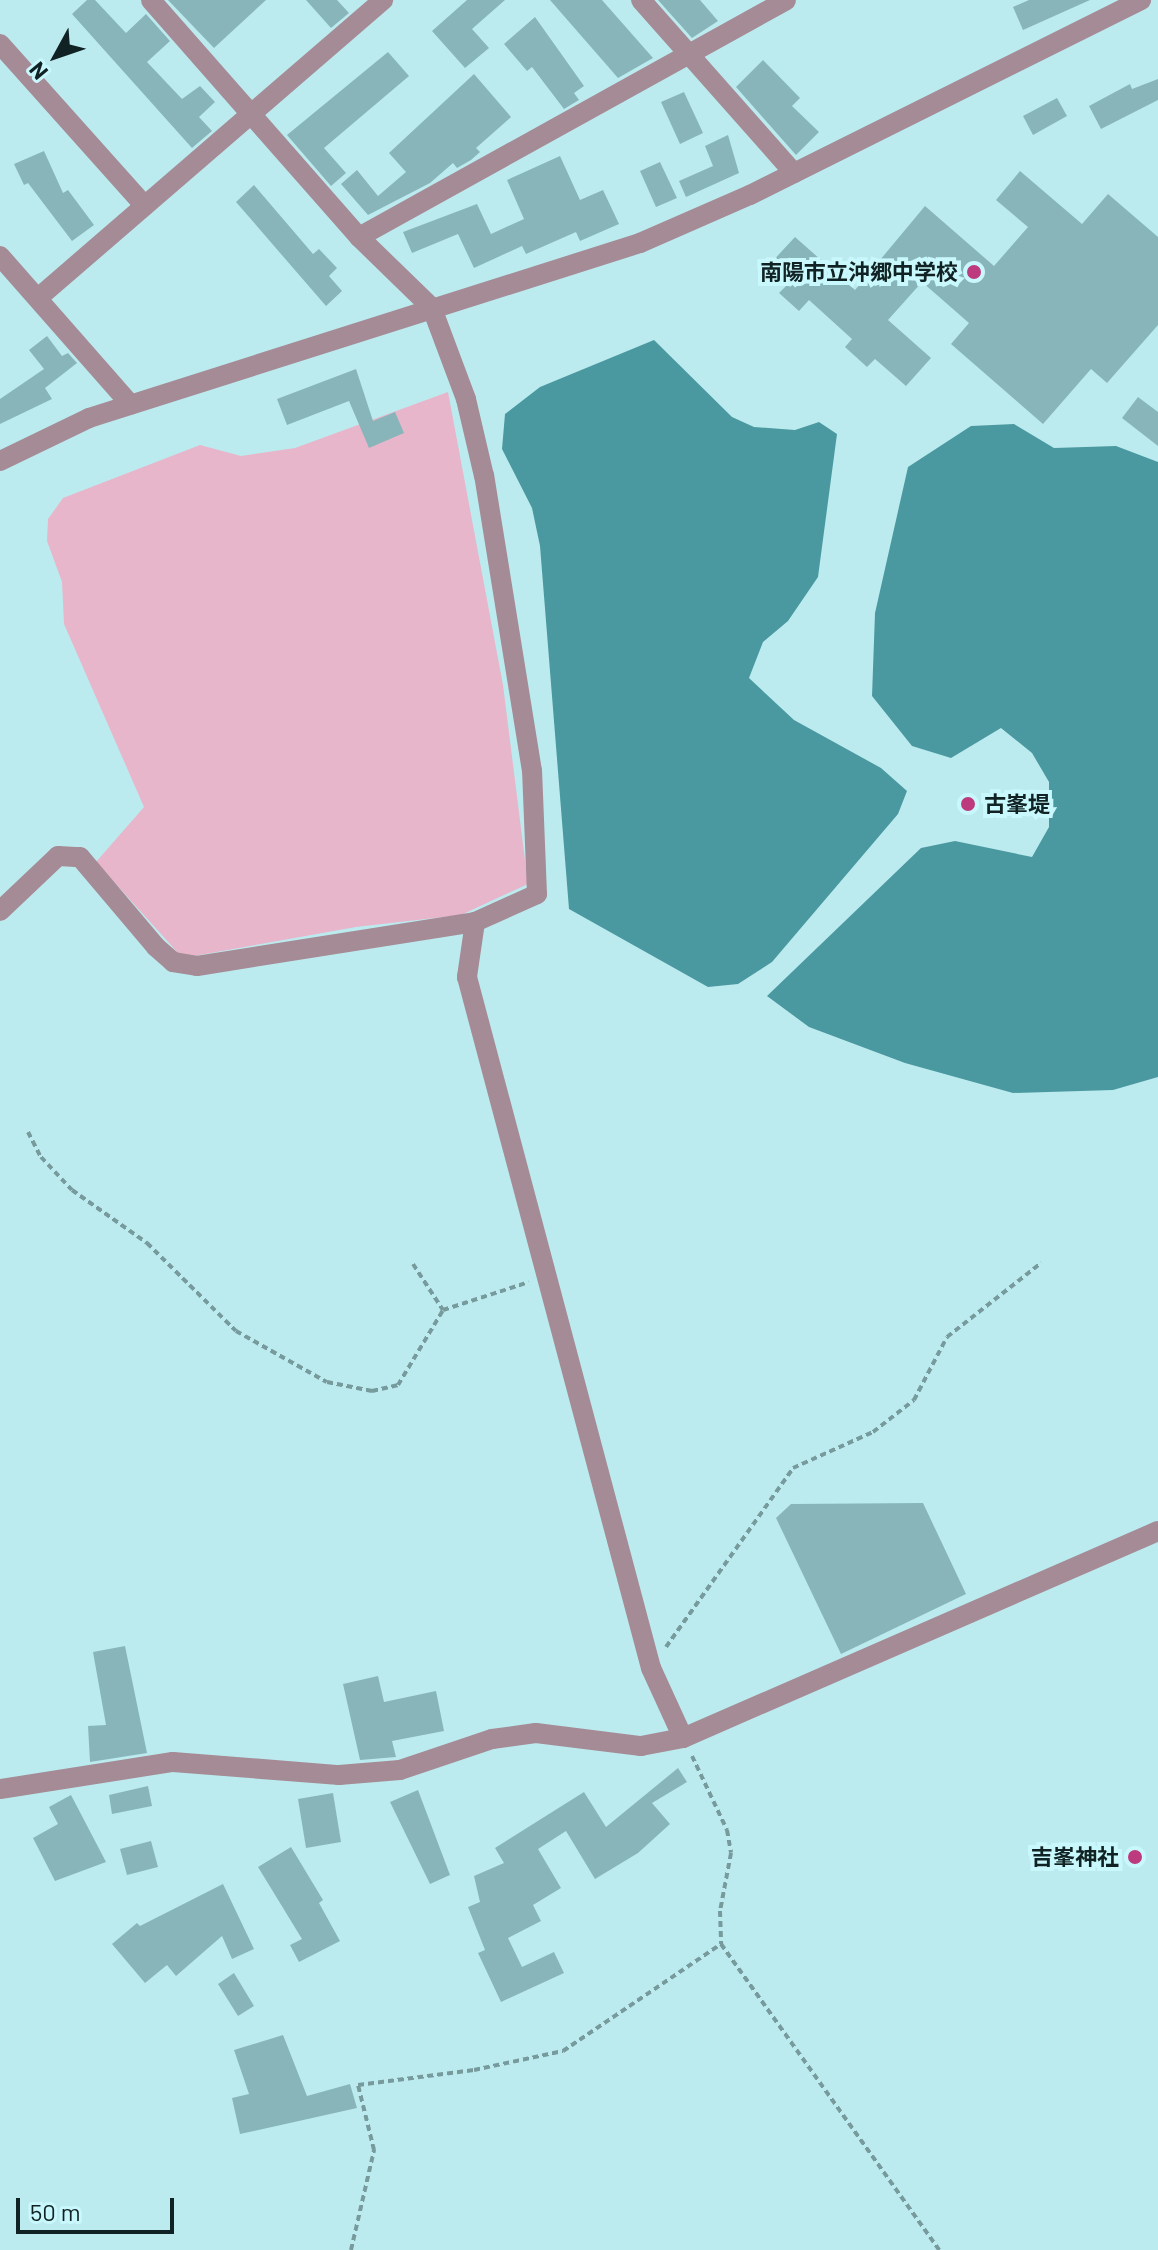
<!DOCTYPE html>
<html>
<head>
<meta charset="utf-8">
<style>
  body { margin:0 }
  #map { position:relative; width:1158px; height:2250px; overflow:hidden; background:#bcebef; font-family:Barlow,"Noto Sans JP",sans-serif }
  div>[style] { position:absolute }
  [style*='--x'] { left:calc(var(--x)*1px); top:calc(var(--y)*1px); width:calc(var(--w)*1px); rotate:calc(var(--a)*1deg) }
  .green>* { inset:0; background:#e8b6ca }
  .water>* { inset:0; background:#4b99a0 }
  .building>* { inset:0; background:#88b5b9 }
  .path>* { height:4px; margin-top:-2px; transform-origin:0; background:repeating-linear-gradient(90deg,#779a9d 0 6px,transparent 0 10px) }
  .minor>* { height:20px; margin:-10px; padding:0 10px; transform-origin:10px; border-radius:10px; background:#a58b96 }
  .dots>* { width:22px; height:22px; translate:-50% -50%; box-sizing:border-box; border:4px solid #c9f8fc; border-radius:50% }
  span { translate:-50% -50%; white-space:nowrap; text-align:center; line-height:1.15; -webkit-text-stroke:8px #c9f8fc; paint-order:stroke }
  .poi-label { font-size:22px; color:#102223; font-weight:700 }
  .right { translate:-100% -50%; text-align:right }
  .left { translate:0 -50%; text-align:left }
  .north { position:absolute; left:16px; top:16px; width:80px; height:80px; -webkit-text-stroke:6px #c9f8fc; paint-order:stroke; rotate:230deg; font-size:22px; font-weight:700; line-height:32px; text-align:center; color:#102223 }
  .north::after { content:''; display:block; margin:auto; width:28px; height:36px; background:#102223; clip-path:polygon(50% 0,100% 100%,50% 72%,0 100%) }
  .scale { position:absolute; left:16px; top:2198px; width:158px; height:36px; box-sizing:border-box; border:4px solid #102223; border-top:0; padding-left:10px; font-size:24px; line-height:28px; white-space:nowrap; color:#102223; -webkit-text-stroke:6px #c9f8fc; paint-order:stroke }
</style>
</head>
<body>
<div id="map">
  <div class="green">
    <i style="clip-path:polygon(448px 392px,503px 685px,528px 884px,461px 915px,356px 927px,194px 956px,179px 954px,96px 862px,144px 807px,64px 624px,62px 582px,47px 541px,48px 519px,63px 498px,200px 445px,241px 456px,295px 448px)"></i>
  </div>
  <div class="water">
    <i style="clip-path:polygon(654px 340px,732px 417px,754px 427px,795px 430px,819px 422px,837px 434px,818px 577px,788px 621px,763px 642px,749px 678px,794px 720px,881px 768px,907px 791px,898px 814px,772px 962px,738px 984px,708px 987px,569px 909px,540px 546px,532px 508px,502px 449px,505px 414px,540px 387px)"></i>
    <i style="clip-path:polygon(1014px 424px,1054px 448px,1116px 446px,1158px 462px,1158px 1077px,1113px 1090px,1013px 1093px,905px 1063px,809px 1027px,767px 996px,921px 848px,955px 841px,1032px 857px,1049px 827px,1049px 782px,1032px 753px,1001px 728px,951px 758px,912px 746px,872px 696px,875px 613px,908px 467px,971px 426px)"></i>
  </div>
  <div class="building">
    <i style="clip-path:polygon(87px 0,95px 0,126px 33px,146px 14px,170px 41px,147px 62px,182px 99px,200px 86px,215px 102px,199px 117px,212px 131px,192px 148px,72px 14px)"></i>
    <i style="clip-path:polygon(168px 0,266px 0,214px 48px)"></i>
    <i style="clip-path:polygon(306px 0,337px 0,349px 13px,331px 28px)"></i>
    <i style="clip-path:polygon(467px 0,505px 0,472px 29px,489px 48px,465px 68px,432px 31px)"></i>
    <i style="clip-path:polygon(550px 0,602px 0,653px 58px,618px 78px)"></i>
    <i style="clip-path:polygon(658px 0,700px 0,718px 21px,692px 38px)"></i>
    <i style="clip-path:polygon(1029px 0,1090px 0,1023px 30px,1013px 7px)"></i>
    <i style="clip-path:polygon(535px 17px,584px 86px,574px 93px,579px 100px,564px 109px,532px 67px,527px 71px,504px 44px)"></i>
    <i style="clip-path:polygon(388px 52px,409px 76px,324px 148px,346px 173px,331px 186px,287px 135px)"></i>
    <i style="clip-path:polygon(763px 60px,800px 98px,792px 106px,819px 132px,796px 155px,736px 87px)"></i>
    <i style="clip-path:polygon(474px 74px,511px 117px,476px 148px,480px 152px,471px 160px,457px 168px,453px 163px,430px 183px,368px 215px,341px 184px,357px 170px,378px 196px,406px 172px,389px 153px)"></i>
    <i style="clip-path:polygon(1158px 79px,1158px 100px,1101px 129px,1089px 106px,1130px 84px,1132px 89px)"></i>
    <i style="clip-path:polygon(684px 92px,703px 133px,680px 144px,661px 102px)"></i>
    <i style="clip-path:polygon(1057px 98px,1067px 116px,1033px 135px,1023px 116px)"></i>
    <i style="clip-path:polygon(728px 135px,739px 173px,686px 197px,679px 181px,713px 166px,705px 146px)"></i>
    <i style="clip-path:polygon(44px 151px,63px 193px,68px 190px,94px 225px,72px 241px,28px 183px,24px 185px,14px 164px)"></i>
    <i style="clip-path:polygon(560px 156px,580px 200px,603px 190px,619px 224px,580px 241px,576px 232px,526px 254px,522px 246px,474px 268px,458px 234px,412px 253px,403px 232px,477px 204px,491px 234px,524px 219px,507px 180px)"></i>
    <i style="clip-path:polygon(660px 162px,677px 198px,656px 207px,640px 171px)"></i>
    <i style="clip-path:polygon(1020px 171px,1082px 224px,1108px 194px,1158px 237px,1158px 325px,1107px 383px,1091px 369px,1043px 424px,951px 344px,969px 323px,922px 282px,888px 320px,931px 358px,906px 386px,875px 359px,867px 367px,845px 347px,852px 339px,809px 300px,799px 311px,779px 293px,789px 283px,769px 265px,795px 237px,855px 290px,925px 206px,994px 266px,1028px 227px,996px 200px)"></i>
    <i style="clip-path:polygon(254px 185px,313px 254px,319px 249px,337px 268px,329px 276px,342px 291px,326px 306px,236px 202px)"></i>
    <i style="clip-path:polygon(47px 336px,62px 356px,68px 353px,77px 363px,45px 388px,52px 399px,0 424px,0 399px,44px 369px,29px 350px)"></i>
    <i style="clip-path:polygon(356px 369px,373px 421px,395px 412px,404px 433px,369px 448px,349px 401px,287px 425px,277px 399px)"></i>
    <i style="clip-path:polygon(1138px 397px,1158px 412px,1158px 446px,1122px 418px)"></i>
    <i style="clip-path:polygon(923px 1503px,966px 1594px,841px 1654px,776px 1518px,791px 1504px)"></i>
    <i style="clip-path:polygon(125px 1646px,147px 1753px,90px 1762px,88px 1726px,106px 1725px,93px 1652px)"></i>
    <i style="clip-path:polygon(378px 1676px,384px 1702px,436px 1691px,444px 1731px,392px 1741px,396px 1757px,360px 1760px,343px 1684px)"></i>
    <i style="clip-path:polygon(678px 1768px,687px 1782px,652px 1803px,670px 1824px,638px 1853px,595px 1879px,566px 1831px,538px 1849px,561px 1888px,533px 1905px,541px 1921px,508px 1938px,522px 1967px,554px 1952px,564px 1973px,501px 2002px,478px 1953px,485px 1950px,468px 1907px,480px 1902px,474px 1876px,504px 1863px,495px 1848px,584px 1792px,606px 1827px)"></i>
    <i style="clip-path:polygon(148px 1786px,152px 1806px,112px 1814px,109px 1795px)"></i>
    <i style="clip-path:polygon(418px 1790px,450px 1875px,430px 1884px,390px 1802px)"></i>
    <i style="clip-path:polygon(333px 1793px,341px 1842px,306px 1848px,298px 1799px)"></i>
    <i style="clip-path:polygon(71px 1795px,106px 1862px,55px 1881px,33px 1838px,58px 1824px,49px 1807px)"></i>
    <i style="clip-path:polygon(151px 1841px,158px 1867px,127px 1875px,120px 1849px)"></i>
    <i style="clip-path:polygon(291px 1847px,323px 1900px,319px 1903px,340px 1941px,299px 1962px,290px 1945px,302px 1939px,258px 1867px)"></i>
    <i style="clip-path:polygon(223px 1884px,254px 1949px,232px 1959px,222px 1936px,176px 1976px,167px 1965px,145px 1983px,112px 1944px,137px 1923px,140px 1926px)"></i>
    <i style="clip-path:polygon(234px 1973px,254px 2006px,238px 2016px,218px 1984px)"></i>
    <i style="clip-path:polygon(283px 2035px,307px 2096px,350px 2084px,357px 2108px,240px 2134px,232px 2098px,249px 2094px,234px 2050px)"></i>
  </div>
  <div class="path">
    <i style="--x:28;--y:1132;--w:28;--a:63"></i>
    <i style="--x:41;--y:1157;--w:45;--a:46.8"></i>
    <i style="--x:72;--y:1190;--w:92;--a:35.2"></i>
    <i style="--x:147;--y:1243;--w:125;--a:44.7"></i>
    <i style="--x:236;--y:1331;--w:104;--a:29.3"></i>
    <i style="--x:327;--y:1382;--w:46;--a:11.3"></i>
    <i style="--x:372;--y:1391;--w:27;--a:-13"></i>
    <i style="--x:398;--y:1385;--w:87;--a:-59"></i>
    <i style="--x:443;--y:1310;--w:90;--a:-18"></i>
    <i style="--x:413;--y:1264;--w:55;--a:56.9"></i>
    <i style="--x:666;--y:1647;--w:219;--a:-54.6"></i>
    <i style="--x:793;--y:1468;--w:88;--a:-24.2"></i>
    <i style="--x:873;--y:1432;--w:52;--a:-38"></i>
    <i style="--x:914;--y:1400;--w:71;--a:-62.4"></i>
    <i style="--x:947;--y:1337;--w:120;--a:-38.2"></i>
    <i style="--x:692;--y:1756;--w:82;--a:64.7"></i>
    <i style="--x:727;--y:1830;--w:23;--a:80"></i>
    <i style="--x:731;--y:1853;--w:59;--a:100.7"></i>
    <i style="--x:720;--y:1911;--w:33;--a:88"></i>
    <i style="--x:721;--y:1944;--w:376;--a:54.5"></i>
    <i style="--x:351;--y:2250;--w:103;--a:-77"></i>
    <i style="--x:374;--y:2150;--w:67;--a:-103.8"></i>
    <i style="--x:358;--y:2085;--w:117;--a:-7.4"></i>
    <i style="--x:474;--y:2070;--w:91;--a:-12.1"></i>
    <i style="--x:563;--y:2051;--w:191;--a:-34.1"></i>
  </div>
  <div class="minor">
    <i style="--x:641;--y:0;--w:231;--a:48.5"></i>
    <i style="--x:0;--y:44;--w:217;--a:48.2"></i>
    <i style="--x:359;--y:237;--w:488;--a:-29"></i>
    <i style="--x:0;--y:256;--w:198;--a:48.7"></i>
    <i style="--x:38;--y:298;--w:456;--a:-40.8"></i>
    <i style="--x:0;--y:461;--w:99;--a:-25.8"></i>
    <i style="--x:89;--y:418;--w:578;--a:-17.62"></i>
    <i style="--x:640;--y:243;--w:120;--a:-23.6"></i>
    <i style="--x:750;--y:195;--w:437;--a:-26.5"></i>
    <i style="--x:0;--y:911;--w:80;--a:-43.5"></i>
    <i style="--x:58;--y:856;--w:22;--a:3"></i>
    <i style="--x:80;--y:857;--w:118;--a:49.8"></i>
    <i style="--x:156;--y:947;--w:23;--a:41"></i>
    <i style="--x:173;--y:962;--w:24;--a:9"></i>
    <i style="--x:197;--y:966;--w:281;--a:-9"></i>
    <i style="--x:475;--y:922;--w:68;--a:-24.3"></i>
    <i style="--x:537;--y:894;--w:123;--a:-92.3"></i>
    <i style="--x:532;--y:771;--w:299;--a:-99.2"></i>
    <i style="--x:484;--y:476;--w:79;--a:-103.2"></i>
    <i style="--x:466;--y:399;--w:97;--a:-110.5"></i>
    <i style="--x:432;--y:308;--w:102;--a:-135.8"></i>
    <i style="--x:359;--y:237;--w:315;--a:-131.3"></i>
    <i style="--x:475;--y:922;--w:56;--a:98.3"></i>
    <i style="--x:467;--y:977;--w:715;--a:75.09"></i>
    <i style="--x:651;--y:1668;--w:77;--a:65.4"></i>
    <i style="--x:0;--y:1789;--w:175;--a:-8.9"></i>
    <i style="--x:173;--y:1762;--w:167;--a:4.5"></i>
    <i style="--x:339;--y:1775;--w:61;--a:-4.7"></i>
    <i style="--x:400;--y:1770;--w:97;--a:-18.6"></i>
    <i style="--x:492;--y:1739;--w:44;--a:-7.8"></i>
    <i style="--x:536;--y:1733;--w:106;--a:7.1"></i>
    <i style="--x:641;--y:1746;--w:43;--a:-10.8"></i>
    <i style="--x:683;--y:1738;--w:518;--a:-23.55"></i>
  </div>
  <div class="dots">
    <i style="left:974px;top:272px;background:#be3a7f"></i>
    <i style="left:968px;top:804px;background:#be3a7f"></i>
    <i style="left:1135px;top:1857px;background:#be3a7f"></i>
  </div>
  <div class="poi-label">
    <span class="right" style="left:958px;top:272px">南陽市立沖郷中学校</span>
    <span class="left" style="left:984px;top:804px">古峯堤</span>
    <span class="right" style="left:1119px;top:1857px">吉峯神社</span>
  </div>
  <div class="north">N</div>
  <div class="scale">50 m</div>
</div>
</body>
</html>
